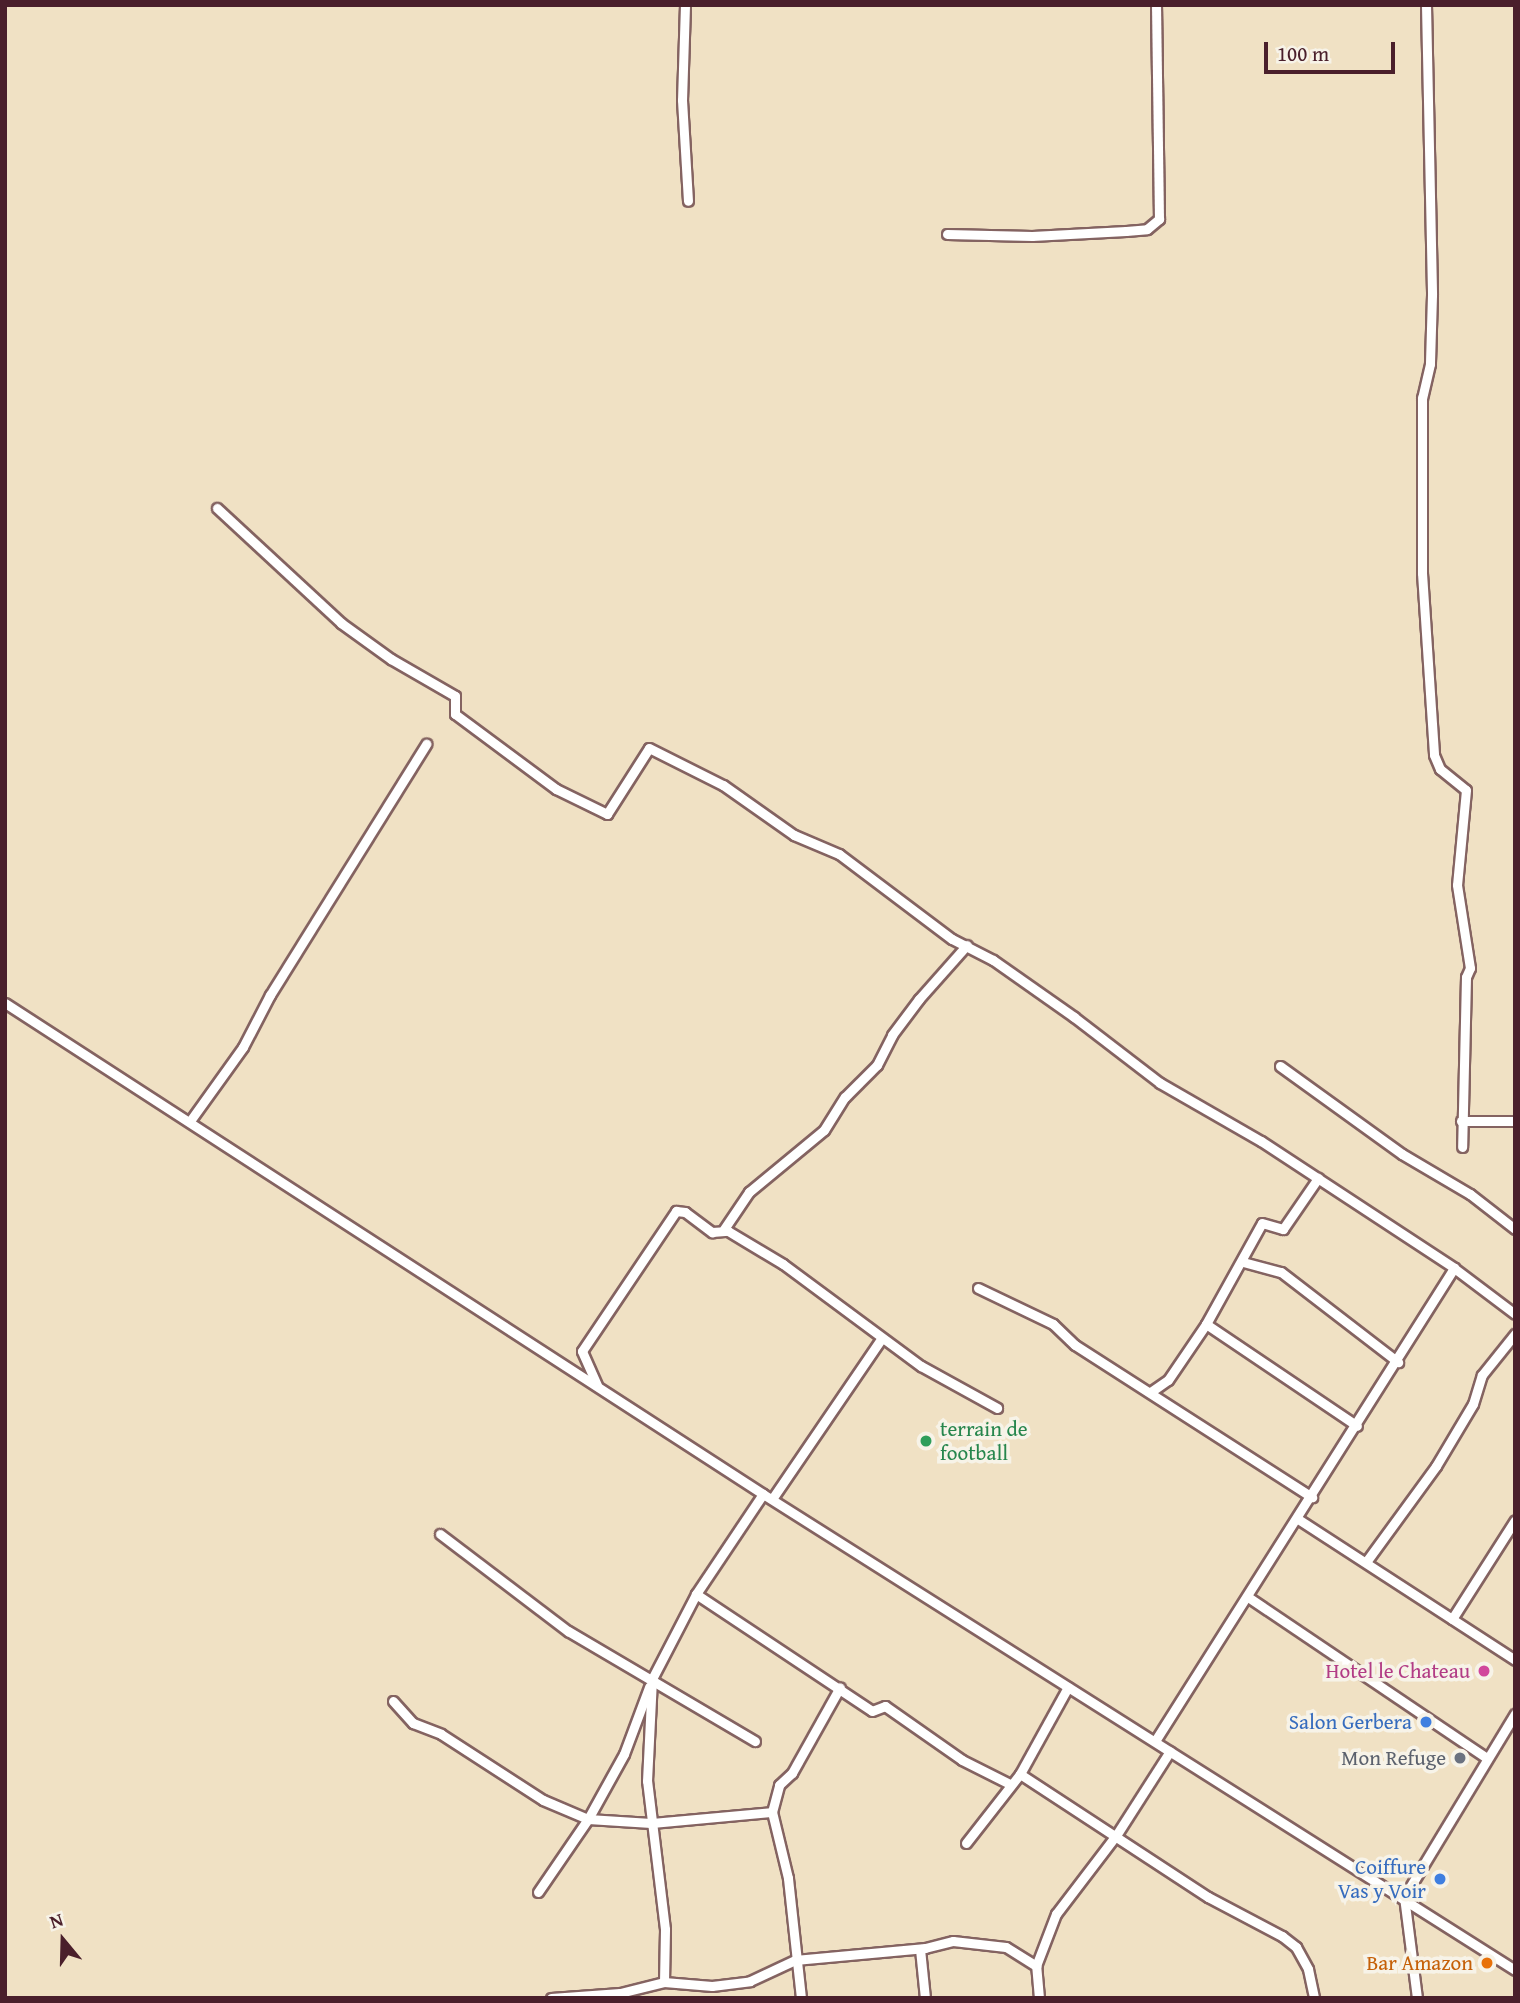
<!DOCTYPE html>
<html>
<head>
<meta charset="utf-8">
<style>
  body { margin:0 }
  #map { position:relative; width:1520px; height:2003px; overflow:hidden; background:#f0e1c4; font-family:"Gentium Book Plus",serif }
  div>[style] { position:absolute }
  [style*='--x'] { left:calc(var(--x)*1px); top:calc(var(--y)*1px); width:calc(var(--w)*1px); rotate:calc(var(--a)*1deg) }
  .roads { filter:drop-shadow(2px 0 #846361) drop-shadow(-2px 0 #846361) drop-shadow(0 2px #846361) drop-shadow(0 -2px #846361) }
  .minor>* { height:9px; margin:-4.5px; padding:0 4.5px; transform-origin:4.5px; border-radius:4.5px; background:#fff }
  .dots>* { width:19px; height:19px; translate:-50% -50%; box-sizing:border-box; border:4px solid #f7f3e8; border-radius:50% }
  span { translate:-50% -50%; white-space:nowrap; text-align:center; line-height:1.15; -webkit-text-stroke:7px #f7f3e8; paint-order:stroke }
  .leisure-label { font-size:21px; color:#27864d }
  .left { translate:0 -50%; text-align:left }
  .hotel-label { font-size:21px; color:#b23c85 }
  .right { translate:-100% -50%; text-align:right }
  .shop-label { font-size:21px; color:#366cbe }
  .worship-label { font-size:21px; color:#5b616d }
  .food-label { font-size:21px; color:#c56008 }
  .frame { position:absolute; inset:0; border:7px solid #4a1f2b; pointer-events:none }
  .north { position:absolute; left:28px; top:1905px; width:70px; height:70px; -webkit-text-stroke:5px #f7f3e8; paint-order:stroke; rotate:341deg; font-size:19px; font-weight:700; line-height:28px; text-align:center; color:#4a1f2b }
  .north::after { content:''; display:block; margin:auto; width:24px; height:32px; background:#4a1f2b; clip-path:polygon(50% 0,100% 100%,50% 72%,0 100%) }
  .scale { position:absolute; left:1264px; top:42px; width:131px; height:32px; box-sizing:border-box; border:4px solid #4a1f2b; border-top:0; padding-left:9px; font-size:21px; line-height:24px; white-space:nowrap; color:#4a1f2b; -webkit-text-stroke:5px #f7f3e8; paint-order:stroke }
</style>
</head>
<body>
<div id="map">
  <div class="roads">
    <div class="minor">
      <i style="--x:685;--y:5;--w:95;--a:91.8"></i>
      <i style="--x:682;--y:100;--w:101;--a:86.6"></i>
      <i style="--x:1426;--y:5;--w:290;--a:88.8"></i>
      <i style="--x:1432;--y:295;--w:69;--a:91.7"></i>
      <i style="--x:1430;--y:364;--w:35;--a:103"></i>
      <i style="--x:1422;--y:398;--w:175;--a:90"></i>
      <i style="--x:1422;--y:573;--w:182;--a:86.2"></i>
      <i style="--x:1434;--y:755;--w:15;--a:67"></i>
      <i style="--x:1440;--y:769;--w:33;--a:39"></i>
      <i style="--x:1466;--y:790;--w:95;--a:95.4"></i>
      <i style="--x:1457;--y:885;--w:84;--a:81.1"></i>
      <i style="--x:1470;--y:968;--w:10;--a:114"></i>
      <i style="--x:1466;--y:977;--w:170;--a:91.3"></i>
      <i style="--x:947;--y:234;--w:85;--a:1.3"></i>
      <i style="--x:1032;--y:236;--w:94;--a:-3"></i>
      <i style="--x:1126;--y:231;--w:21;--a:-5"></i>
      <i style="--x:1147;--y:229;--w:16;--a:-40"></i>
      <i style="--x:1159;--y:219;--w:214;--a:-90.8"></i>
      <i style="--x:217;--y:508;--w:169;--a:42.8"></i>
      <i style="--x:341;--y:623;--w:62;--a:35.8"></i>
      <i style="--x:391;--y:659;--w:74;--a:30"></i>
      <i style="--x:455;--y:696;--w:18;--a:90"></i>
      <i style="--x:455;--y:714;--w:126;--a:36.6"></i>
      <i style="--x:556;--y:789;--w:57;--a:26.1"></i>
      <i style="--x:607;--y:814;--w:78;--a:-57.5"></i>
      <i style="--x:649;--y:748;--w:83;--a:26.6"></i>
      <i style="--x:723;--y:785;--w:87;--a:35.2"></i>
      <i style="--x:794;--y:835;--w:49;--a:22.9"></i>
      <i style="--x:839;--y:854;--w:141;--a:37"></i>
      <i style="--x:952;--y:939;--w:46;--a:27.1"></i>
      <i style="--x:993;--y:960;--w:99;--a:35.1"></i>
      <i style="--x:1074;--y:1017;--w:108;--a:37.5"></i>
      <i style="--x:1160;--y:1083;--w:116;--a:29.9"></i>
      <i style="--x:1261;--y:1141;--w:231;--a:33.3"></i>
      <i style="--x:1454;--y:1268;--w:76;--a:37"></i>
      <i style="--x:5;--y:1003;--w:903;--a:32.93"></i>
      <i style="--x:763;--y:1494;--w:890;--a:32.33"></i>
      <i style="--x:1280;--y:1066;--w:150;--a:35.8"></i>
      <i style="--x:1402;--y:1154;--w:79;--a:30.5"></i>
      <i style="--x:1470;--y:1194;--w:57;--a:37.9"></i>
      <i style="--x:190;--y:1121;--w:91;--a:-54.4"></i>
      <i style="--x:243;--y:1047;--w:59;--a:-62.6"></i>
      <i style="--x:270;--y:995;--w:296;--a:-58.1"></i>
      <i style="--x:1461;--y:1121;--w:54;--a:0"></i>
      <i style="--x:724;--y:1229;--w:45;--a:-56"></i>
      <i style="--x:749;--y:1192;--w:97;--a:-39.6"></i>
      <i style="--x:824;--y:1130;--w:39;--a:-58"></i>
      <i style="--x:845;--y:1097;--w:45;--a:-45"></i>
      <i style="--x:877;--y:1065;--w:34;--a:-63"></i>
      <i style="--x:892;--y:1035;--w:45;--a:-53.1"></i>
      <i style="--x:919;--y:999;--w:72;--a:-48.4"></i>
      <i style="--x:1243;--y:1262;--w:39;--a:15"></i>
      <i style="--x:1281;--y:1272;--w:148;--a:37.6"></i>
      <i style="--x:978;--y:1288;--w:83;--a:25.6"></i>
      <i style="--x:1053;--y:1324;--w:30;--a:44"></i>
      <i style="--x:1075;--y:1345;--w:282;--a:32.7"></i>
      <i style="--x:1206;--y:1324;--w:182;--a:34"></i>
      <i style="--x:597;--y:1385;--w:37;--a:-114"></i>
      <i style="--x:582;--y:1351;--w:169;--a:-56.1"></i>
      <i style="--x:676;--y:1211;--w:9;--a:6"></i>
      <i style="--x:685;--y:1212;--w:34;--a:37"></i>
      <i style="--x:712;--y:1232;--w:16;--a:-4"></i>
      <i style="--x:728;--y:1231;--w:64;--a:31"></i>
      <i style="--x:783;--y:1264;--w:172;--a:36.5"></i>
      <i style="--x:921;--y:1366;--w:87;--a:28.9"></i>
      <i style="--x:1152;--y:1391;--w:19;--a:-35"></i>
      <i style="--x:1168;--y:1380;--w:68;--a:-55.8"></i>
      <i style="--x:1206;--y:1324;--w:115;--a:-61"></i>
      <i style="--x:1262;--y:1223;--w:22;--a:16"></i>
      <i style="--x:1283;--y:1229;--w:62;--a:-55.5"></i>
      <i style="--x:772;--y:1499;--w:195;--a:-55.7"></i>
      <i style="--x:1298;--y:1519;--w:259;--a:33"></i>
      <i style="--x:440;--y:1534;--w:161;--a:37.2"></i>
      <i style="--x:568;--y:1631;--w:217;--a:30.5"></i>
      <i style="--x:1366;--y:1562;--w:119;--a:-53.9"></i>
      <i style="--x:1436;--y:1466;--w:72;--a:-59.2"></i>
      <i style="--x:1473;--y:1404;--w:30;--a:-73"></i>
      <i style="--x:1482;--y:1375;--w:53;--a:-51.2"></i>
      <i style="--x:696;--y:1594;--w:211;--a:33.6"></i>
      <i style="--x:872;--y:1711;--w:14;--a:-21"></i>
      <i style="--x:885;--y:1706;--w:94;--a:35"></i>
      <i style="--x:962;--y:1760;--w:54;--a:26.6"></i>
      <i style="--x:1248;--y:1597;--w:288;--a:34"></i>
      <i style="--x:1452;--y:1619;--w:117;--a:-57.5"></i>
      <i style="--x:393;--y:1701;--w:30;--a:48"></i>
      <i style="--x:413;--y:1723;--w:30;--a:21"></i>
      <i style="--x:441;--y:1734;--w:121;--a:32.9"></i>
      <i style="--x:543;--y:1800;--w:49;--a:22.9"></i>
      <i style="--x:588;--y:1819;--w:63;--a:3.6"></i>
      <i style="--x:651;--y:1823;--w:121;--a:-5.2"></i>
      <i style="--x:1155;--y:1741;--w:560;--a:-57.7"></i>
      <i style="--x:1020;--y:1774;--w:225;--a:33.2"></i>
      <i style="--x:1208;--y:1897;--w:84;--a:27.8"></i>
      <i style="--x:1282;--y:1936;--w:18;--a:38"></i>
      <i style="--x:1296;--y:1947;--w:25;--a:61"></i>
      <i style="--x:1308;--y:1969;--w:30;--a:78"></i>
      <i style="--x:966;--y:1843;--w:88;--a:-52"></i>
      <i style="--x:1020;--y:1774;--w:99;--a:-61.1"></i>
      <i style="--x:538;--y:1892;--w:88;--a:-55.6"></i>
      <i style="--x:588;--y:1819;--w:74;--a:-61"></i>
      <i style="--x:624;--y:1754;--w:72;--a:-69.5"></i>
      <i style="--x:920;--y:1949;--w:49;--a:84.2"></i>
      <i style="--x:664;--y:1982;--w:53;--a:-88.9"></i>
      <i style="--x:665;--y:1929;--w:149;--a:-96.9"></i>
      <i style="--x:647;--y:1781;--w:102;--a:-87.2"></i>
      <i style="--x:652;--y:1679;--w:96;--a:-62.6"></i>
      <i style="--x:696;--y:1594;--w:120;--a:-56.2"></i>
      <i style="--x:551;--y:1998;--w:69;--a:-4.1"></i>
      <i style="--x:620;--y:1993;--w:45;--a:-14"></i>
      <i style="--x:664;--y:1982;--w:48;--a:4.8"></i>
      <i style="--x:712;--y:1986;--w:38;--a:-7"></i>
      <i style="--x:750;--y:1981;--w:50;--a:-25"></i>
      <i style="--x:795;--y:1960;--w:131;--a:-5.3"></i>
      <i style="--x:925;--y:1948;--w:29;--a:-14"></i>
      <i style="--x:953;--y:1941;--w:53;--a:6.5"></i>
      <i style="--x:1006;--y:1947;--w:36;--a:32"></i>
      <i style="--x:801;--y:1998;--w:121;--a:-96.2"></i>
      <i style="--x:788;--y:1878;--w:68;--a:-103.6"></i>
      <i style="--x:772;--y:1812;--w:28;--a:-75"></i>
      <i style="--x:779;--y:1785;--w:18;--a:-43"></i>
      <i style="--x:792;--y:1773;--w:98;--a:-60.8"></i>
      <i style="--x:1039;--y:1998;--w:32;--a:-95"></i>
      <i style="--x:1036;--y:1966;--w:56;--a:-69"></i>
      <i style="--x:1056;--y:1914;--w:101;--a:-52.7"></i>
      <i style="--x:1117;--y:1834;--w:98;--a:-57.4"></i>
      <i style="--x:1417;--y:1998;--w:102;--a:-97.3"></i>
      <i style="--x:1404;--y:1897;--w:214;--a:-58.8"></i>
    </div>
  </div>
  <div class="dots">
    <i style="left:926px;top:1441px;background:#2e9e5b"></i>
    <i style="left:1484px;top:1671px;background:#d1479c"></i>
    <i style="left:1426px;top:1722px;background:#3f7fe0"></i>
    <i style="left:1460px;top:1758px;background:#6b7280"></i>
    <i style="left:1440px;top:1879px;background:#3f7fe0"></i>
    <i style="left:1487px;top:1963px;background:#e8710a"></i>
  </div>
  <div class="leisure-label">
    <span class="left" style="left:940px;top:1441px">terrain de<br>football</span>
  </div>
  <div class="hotel-label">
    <span class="right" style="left:1470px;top:1671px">Hotel le Chateau</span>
  </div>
  <div class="shop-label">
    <span class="right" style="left:1412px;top:1722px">Salon Gerbera</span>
    <span class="right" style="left:1426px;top:1879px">Coiffure<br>Vas y Voir</span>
  </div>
  <div class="worship-label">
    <span class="right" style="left:1446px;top:1758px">Mon Refuge</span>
  </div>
  <div class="food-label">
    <span class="right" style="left:1473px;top:1963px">Bar Amazon</span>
  </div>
  <div class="frame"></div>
  <div class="north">N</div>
  <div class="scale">100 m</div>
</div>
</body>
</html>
